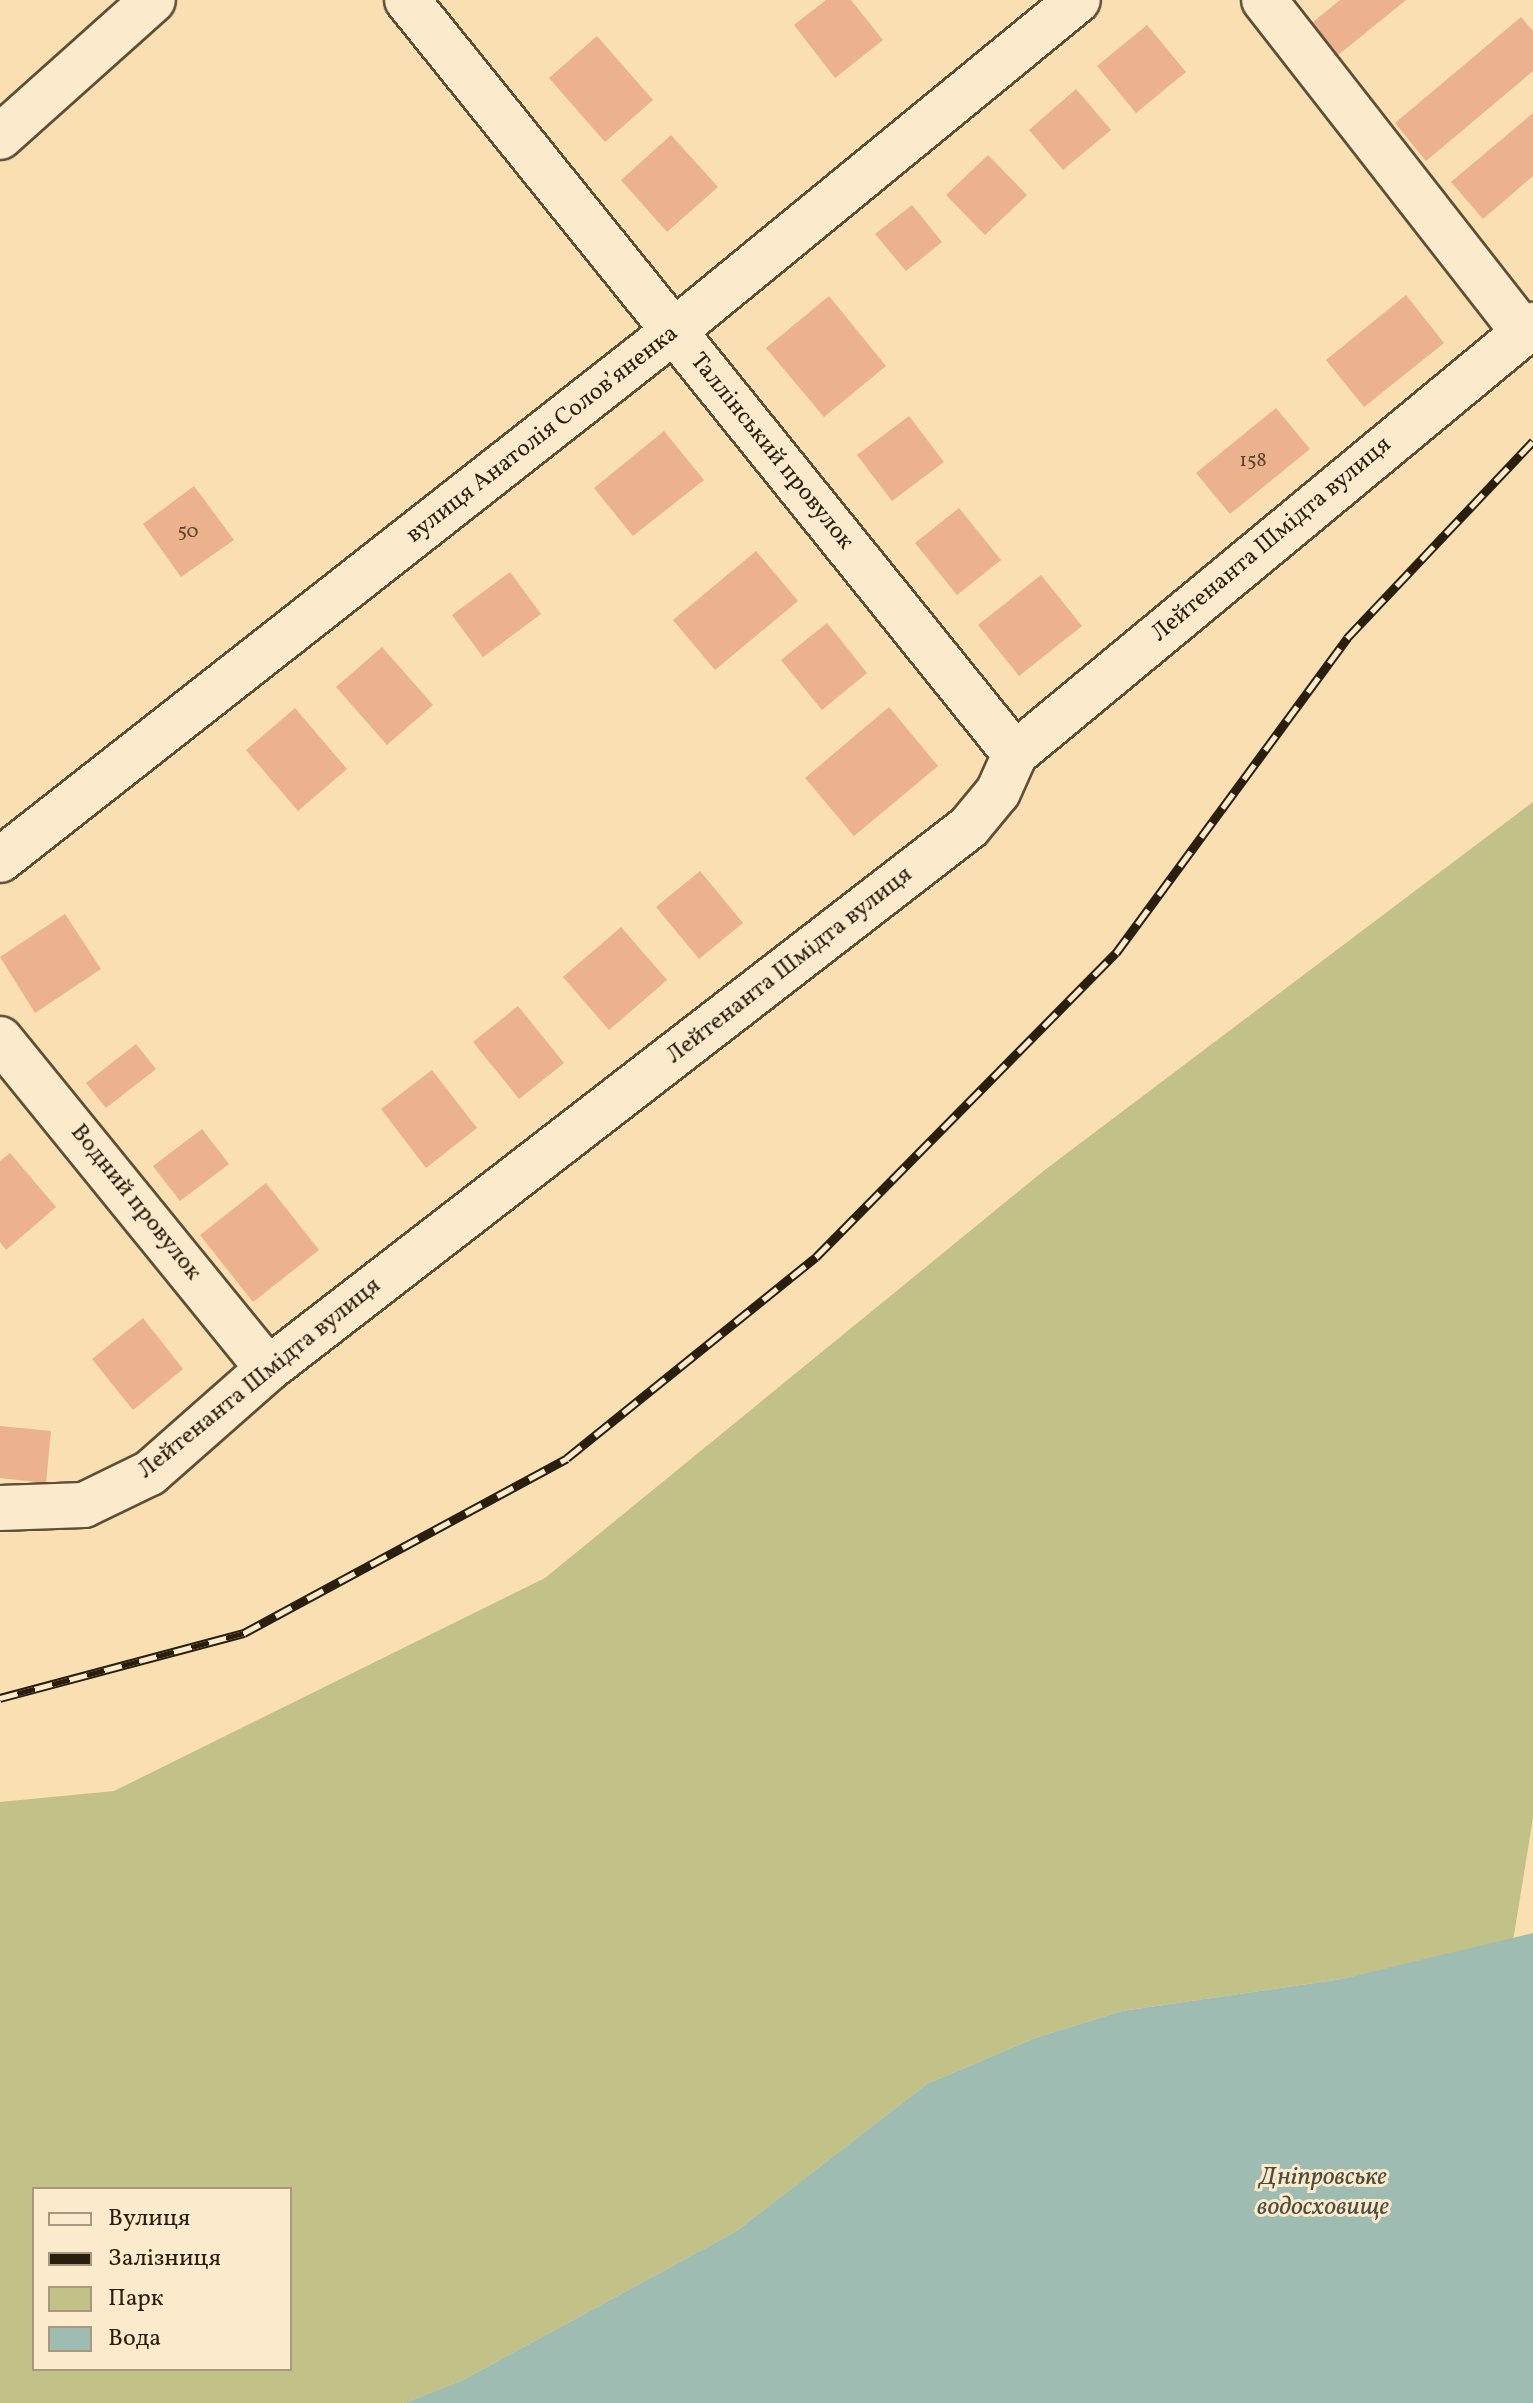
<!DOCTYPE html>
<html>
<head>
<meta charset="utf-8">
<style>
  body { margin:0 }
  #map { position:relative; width:1533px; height:2403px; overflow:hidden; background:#f9dfb1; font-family:Vollkorn,serif }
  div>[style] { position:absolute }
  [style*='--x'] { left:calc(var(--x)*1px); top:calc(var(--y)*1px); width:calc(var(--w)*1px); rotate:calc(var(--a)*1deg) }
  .green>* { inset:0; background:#c2c188 }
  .water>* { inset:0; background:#9ebcb1 }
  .building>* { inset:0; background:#ebb28d }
  .roads { filter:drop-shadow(2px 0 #5e4f37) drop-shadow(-2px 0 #5e4f37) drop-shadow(0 2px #5e4f37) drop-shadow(0 -2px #5e4f37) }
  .street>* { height:44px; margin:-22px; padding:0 22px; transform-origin:22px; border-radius:22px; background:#fbeacc }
  .rail>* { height:9px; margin-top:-4.5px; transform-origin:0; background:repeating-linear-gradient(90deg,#fbeacc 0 18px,#2a1f0e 0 36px); box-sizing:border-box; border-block:2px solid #2a1f0e }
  span { translate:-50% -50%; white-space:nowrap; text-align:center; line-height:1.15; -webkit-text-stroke:6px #fbeacc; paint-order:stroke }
  .number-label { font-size:20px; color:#5a442e }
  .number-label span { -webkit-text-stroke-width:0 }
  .street-label { font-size:24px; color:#2a1f0e }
  .water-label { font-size:26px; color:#4d4e3f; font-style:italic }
  .legend { position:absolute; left:32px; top:2187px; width:260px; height:184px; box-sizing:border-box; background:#fbeacc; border:2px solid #a79980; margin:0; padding:10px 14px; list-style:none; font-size:24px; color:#2a1f0e }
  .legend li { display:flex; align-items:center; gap:16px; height:40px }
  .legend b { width:40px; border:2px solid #a79980 }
</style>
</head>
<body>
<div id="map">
  <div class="green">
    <i style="clip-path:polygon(evenodd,1533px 802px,1533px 1818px,1513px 1941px,1342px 1979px,1122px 2011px,1035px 2038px,927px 2084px,735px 2232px,463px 2380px,405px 2403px,0 2403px,0 1802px,114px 1791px,545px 1578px,1046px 1169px,1533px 802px,34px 2189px,290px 2189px,290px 2369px,34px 2369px,34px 2189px)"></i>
  </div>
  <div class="water">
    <i style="clip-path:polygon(1533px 1933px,1533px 2403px,405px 2403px,463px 2380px,735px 2232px,927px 2084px,1035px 2038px,1122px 2011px,1342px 1979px)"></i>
  </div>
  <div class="building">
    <i style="clip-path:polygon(826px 0,851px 0,883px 40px,835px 78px,794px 25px)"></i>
    <i style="clip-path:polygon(1340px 0,1406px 0,1337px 56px,1311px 24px)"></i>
    <i style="clip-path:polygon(1521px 17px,1533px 31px,1533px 71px,1426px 161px,1395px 123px)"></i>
    <i style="clip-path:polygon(1147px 25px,1186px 72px,1136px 113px,1097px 66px)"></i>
    <i style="clip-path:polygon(597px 36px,653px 100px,605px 142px,549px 78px)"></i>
    <i style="clip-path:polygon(1076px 89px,1111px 130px,1063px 170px,1029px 130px)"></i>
    <i style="clip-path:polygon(1533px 113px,1533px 176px,1483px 219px,1451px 182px)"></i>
    <i style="clip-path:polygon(671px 135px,718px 187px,667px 232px,621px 180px)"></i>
    <i style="clip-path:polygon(988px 155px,1027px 195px,985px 235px,946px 195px)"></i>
    <i style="clip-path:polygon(912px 205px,942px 242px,906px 271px,875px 234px)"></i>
    <i style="clip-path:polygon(1406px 295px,1444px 343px,1364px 407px,1326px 360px)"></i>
    <i style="clip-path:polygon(829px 296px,886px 366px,824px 417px,766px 348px)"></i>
    <i style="clip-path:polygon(1276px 408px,1310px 449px,1230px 514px,1196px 473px)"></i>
    <i style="clip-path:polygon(909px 416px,944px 462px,892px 501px,857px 455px)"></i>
    <i style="clip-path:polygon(664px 431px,704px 480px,633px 536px,594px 488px)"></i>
    <i style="clip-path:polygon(194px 486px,234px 540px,181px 577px,143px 524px)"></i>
    <i style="clip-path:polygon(959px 508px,1001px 560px,957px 595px,915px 543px)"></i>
    <i style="clip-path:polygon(756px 551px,798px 601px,715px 670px,673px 620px)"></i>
    <i style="clip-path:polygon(510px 572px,541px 614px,483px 657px,452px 615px)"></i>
    <i style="clip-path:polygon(1041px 575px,1082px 626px,1019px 676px,978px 625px)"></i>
    <i style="clip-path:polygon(827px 623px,867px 673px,822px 710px,781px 660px)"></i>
    <i style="clip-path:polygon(382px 647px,433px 705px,387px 745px,336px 687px)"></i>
    <i style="clip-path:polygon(889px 707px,938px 766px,854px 836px,805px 778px)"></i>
    <i style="clip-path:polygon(295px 708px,347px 769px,298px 811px,246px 750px)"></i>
    <i style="clip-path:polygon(700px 871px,743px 923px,699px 959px,656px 907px)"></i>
    <i style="clip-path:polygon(65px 914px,101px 969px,35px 1013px,0 957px)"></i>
    <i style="clip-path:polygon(621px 927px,667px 980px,609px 1030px,563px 977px)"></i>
    <i style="clip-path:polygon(518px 1006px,564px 1063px,519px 1099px,473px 1042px)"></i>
    <i style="clip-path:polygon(136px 1044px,156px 1069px,106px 1108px,86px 1083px)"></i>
    <i style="clip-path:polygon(432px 1070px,477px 1128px,426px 1168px,381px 1109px)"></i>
    <i style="clip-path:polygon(202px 1129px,229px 1164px,180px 1201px,153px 1166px)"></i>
    <i style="clip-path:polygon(10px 1153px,56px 1207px,6px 1250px,0 1242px,0 1161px)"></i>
    <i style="clip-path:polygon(266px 1183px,319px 1250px,253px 1302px,200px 1235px)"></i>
    <i style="clip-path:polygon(143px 1318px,183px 1369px,133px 1410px,92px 1359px)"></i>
    <i style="clip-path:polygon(0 1426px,51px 1431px,46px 1483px,0 1478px)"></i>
  </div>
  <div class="roads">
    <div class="street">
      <i style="--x:407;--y:0;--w:969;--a:51.12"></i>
      <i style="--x:1264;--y:0;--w:421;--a:52"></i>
      <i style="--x:0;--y:137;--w:205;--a:-41.8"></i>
      <i style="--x:0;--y:860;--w:857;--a:-38.13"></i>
      <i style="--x:674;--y:331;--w:522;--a:-39.33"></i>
      <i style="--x:0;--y:1039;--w:425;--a:50.9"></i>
      <i style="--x:0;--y:1508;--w:84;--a:-2"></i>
      <i style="--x:84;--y:1505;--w:73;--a:-25.9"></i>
      <i style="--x:150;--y:1473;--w:157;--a:-41.4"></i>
      <i style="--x:268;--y:1369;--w:886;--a:-37.71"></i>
      <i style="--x:969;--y:827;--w:45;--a:-50.4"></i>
      <i style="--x:998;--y:792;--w:42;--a:-65.9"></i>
      <i style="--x:1015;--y:754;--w:673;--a:-39.63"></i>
    </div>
  </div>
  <div class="rail">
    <i style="--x:0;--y:1698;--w:253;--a:-14.9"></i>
    <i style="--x:244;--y:1633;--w:367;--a:-28.4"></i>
    <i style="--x:567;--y:1458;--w:320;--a:-38.9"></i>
    <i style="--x:816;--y:1257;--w:427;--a:-45.4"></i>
    <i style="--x:1116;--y:953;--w:391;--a:-53.7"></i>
    <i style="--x:1347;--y:638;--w:271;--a:-46.6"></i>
  </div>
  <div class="number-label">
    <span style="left:1253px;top:461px">158</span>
    <span style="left:188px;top:532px">50</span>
  </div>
  <div class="street-label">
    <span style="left:543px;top:435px;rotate:-38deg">вулиця Анатолія Солов’яненка</span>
    <span style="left:771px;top:452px;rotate:51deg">Таллінський провулок</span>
    <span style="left:1272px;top:540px;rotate:-40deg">Лейтенанта Шмідта вулиця</span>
    <span style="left:790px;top:966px;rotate:-38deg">Лейтенанта Шмідта вулиця</span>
    <span style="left:135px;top:1203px;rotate:51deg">Водний провулок</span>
    <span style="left:260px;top:1379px;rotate:-39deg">Лейтенанта Шмідта вулиця</span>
  </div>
  <div class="water-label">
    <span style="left:1323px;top:2193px">Дніпровське<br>водосховище</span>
  </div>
  <ul class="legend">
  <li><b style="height:10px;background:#fbeacc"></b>Вулиця</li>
  <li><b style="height:10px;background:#2a1f0e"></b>Залізниця</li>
  <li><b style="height:22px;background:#c2c188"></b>Парк</li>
  <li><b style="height:22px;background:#9ebcb1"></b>Вода</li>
  </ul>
</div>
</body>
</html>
